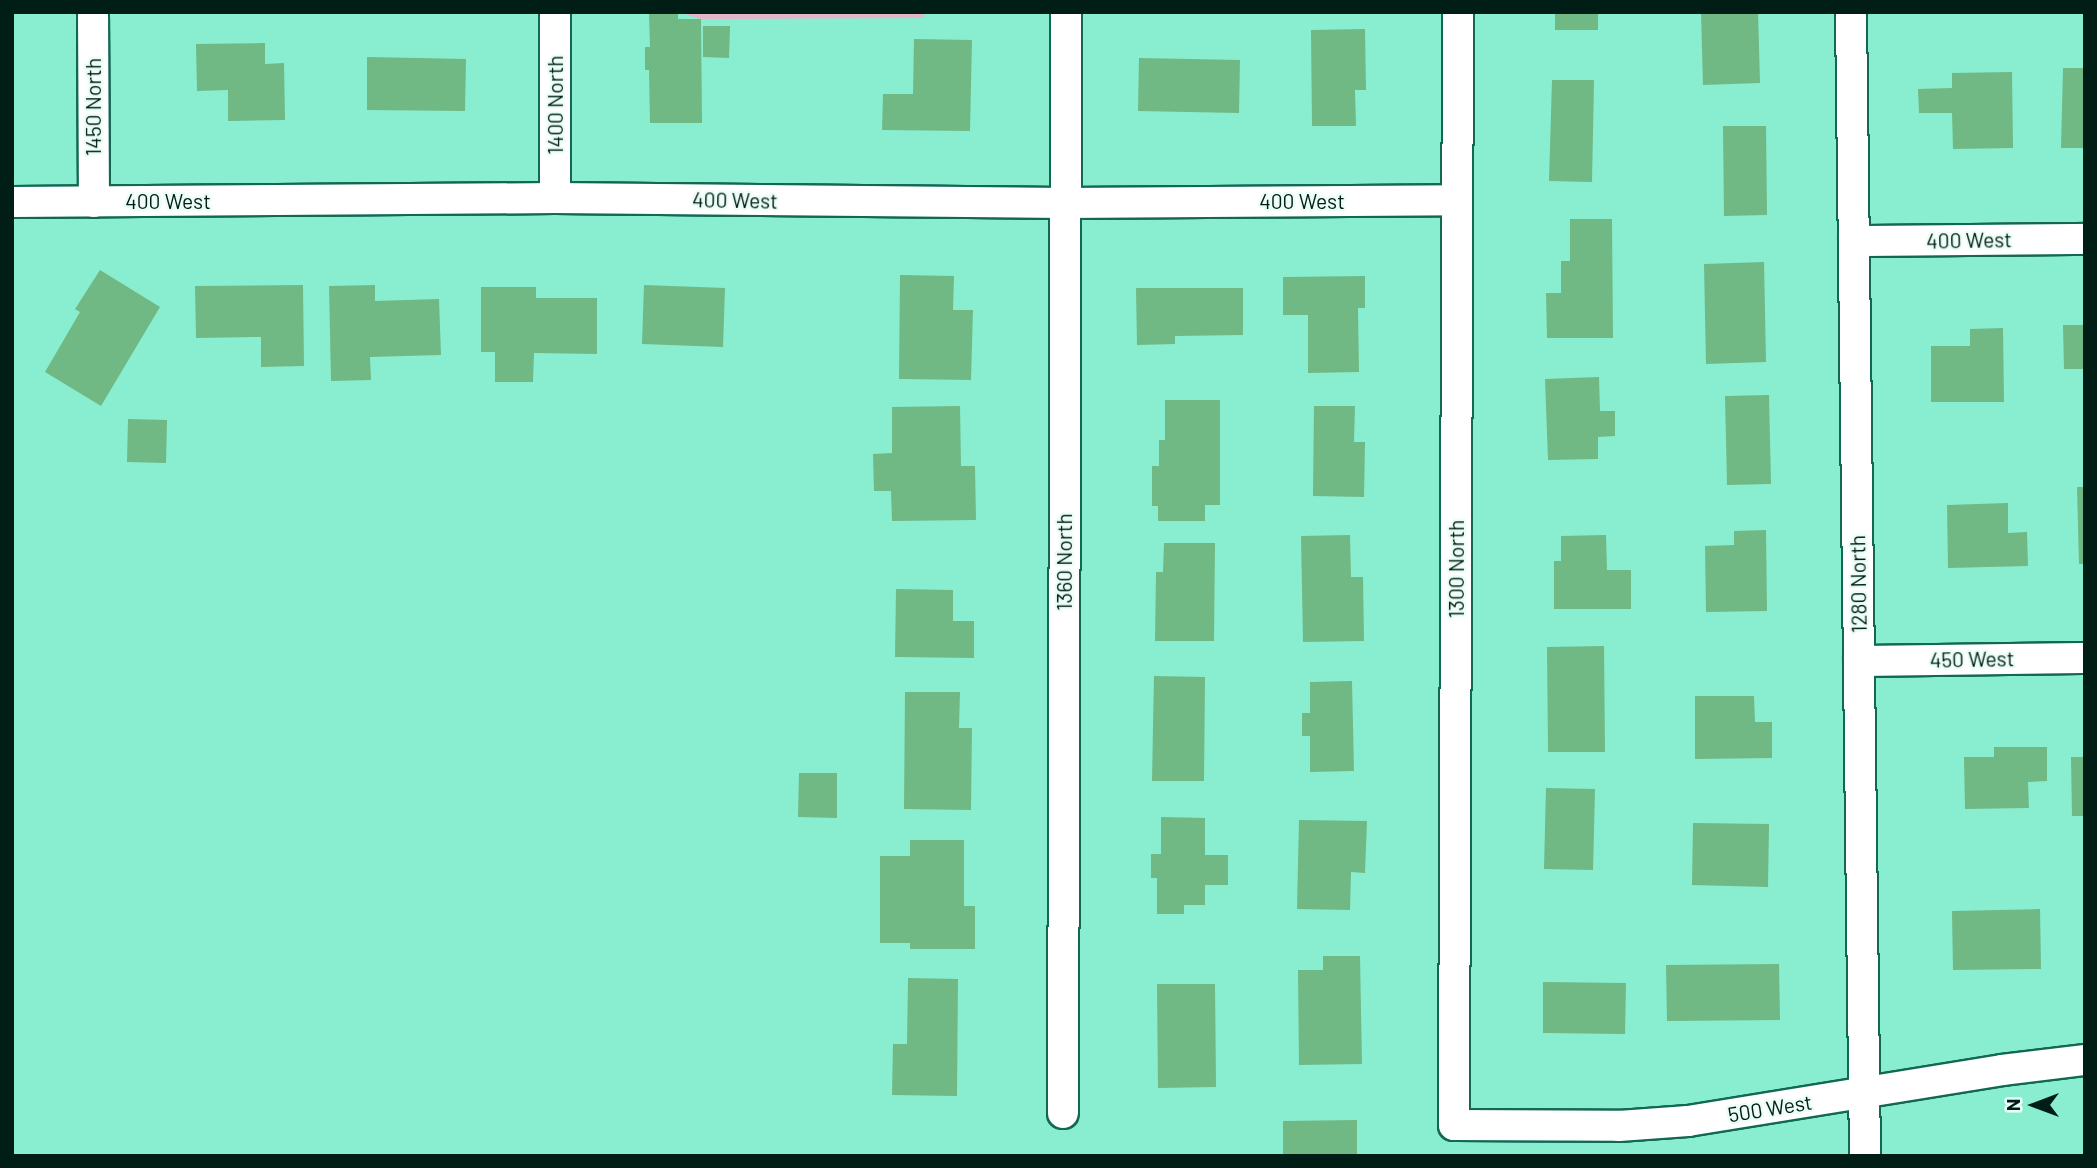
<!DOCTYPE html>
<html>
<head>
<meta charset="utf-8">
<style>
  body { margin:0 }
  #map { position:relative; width:2097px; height:1168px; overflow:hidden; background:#89eecf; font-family:Barlow,sans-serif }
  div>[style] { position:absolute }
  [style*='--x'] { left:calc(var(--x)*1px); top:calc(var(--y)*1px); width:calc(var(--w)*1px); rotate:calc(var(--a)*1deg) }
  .green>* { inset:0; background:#e3b5c8 }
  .building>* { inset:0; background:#70b884 }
  .roads { filter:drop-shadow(2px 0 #116853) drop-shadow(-2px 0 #116853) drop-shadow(0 2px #116853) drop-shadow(0 -2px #116853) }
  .street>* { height:30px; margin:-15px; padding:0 15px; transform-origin:15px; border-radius:15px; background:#fff }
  span { translate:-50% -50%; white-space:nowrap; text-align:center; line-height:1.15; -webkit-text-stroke:5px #ebfdf6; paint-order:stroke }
  .street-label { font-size:21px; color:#001e15 }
  .frame { position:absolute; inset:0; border:14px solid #001e15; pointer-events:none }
  .north { position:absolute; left:1999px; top:1070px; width:70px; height:70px; -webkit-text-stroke:5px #ebfdf6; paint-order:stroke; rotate:270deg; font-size:19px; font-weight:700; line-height:28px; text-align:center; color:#001e15 }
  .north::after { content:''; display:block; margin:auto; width:24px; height:32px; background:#001e15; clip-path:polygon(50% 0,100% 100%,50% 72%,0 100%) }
</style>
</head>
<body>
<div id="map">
  <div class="green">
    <i style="clip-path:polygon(678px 12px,924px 12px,924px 18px,701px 19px)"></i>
  </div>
  <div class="building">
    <i style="clip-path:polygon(1555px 12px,1598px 12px,1598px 30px,1555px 30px)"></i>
    <i style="clip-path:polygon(1701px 12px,1758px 12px,1760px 83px,1703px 85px)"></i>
    <i style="clip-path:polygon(678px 13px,678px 19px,701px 19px,702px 123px,650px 123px,649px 70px,645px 70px,645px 47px,650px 47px,649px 14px)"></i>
    <i style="clip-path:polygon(703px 26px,730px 26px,729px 58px,703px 57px)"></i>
    <i style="clip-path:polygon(1365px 29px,1366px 90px,1355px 90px,1356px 126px,1312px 126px,1311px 30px)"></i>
    <i style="clip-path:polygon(914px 39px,972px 40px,970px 131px,882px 130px,883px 94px,913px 94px)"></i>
    <i style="clip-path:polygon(265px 43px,265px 64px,284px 63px,285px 120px,228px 121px,228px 90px,197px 91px,196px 44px)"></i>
    <i style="clip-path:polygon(367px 57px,466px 59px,465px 111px,367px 110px)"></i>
    <i style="clip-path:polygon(1139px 58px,1240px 60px,1239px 113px,1138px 111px)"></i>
    <i style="clip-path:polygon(2063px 68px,2085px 68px,2085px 148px,2061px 148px)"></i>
    <i style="clip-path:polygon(2012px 72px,2013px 148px,1953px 149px,1952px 113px,1919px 113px,1918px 89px,1952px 88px,1952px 73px)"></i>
    <i style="clip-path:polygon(1552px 80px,1594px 80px,1592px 182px,1549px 181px)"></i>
    <i style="clip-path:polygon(1723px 126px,1766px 126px,1767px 215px,1724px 216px)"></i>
    <i style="clip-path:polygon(1570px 219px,1612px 219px,1613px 338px,1547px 338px,1546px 293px,1561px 293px,1561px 261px,1570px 261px)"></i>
    <i style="clip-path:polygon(1764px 262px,1766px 362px,1706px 364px,1704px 264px)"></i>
    <i style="clip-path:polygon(100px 270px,160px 307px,101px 406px,45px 372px,80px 312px,75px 309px)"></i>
    <i style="clip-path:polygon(900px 275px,954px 276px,953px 310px,973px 310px,971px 380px,899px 379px)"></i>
    <i style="clip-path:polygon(1365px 276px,1365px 308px,1358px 308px,1359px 372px,1308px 373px,1308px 315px,1283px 315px,1283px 277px)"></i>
    <i style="clip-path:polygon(303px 285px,304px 366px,261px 367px,261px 337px,196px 338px,195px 286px)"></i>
    <i style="clip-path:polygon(375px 285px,375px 301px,439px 299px,441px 355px,370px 357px,371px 380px,331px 381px,329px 286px)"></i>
    <i style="clip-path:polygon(644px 285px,725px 288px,723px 347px,642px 344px)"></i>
    <i style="clip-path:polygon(481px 287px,536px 287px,536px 298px,597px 298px,597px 354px,534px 353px,533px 382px,495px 382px,495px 352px,481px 352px)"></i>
    <i style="clip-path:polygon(1136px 288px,1243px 288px,1243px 335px,1175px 336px,1175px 344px,1137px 345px)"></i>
    <i style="clip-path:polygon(2063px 325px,2085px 325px,2085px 369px,2064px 369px)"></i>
    <i style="clip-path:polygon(2003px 328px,2004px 402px,1931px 402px,1931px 346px,1970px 346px,1970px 329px)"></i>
    <i style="clip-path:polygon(1599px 377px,1600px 411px,1615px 411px,1615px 436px,1598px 437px,1598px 459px,1548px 460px,1545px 379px)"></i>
    <i style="clip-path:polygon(1769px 395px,1771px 484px,1727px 485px,1725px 396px)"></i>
    <i style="clip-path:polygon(1165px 400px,1220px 400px,1220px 505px,1205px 505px,1205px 521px,1158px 521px,1158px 506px,1152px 506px,1152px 466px,1159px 466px,1159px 440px,1165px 440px)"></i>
    <i style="clip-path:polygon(960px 406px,961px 466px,975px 466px,976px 520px,892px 521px,891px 491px,874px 491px,873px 454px,892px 453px,892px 407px)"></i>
    <i style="clip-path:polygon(1314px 406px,1355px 406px,1354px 442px,1365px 442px,1364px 497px,1313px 496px)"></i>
    <i style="clip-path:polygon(128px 419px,167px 420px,166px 463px,127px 462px)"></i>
    <i style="clip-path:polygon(2077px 487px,2085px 487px,2085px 564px,2079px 564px)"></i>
    <i style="clip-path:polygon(2008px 503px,2008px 533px,2027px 532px,2028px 566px,1948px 568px,1947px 505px)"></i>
    <i style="clip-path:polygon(1766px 530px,1767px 611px,1706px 612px,1705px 546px,1734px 545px,1734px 531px)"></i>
    <i style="clip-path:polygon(1350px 535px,1351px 577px,1363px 577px,1364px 641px,1303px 642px,1301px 536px)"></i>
    <i style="clip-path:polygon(1606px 535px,1607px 570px,1631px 570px,1631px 609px,1554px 609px,1554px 561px,1561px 561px,1561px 536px)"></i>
    <i style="clip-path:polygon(1164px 543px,1215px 543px,1214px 641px,1155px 641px,1156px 572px,1163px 572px)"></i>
    <i style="clip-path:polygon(896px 589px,953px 590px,953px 621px,974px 621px,974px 658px,895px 657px)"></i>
    <i style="clip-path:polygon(1604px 646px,1605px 752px,1548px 752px,1547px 647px)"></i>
    <i style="clip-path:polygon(1154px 676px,1205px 677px,1204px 781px,1152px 781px)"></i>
    <i style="clip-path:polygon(1352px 681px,1354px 771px,1310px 772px,1310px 736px,1302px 736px,1302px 713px,1310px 713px,1310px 682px)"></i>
    <i style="clip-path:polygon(905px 692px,960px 692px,959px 728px,972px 728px,971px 810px,904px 809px)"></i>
    <i style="clip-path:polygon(1695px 696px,1754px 696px,1755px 722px,1772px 722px,1772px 758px,1695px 759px)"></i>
    <i style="clip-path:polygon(1994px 747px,2047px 747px,2047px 781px,2028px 782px,2029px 808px,1965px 809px,1964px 757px,1994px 757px)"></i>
    <i style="clip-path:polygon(2071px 757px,2085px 757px,2085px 816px,2072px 816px)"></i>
    <i style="clip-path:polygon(799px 773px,837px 773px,837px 818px,798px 817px)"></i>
    <i style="clip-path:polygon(1546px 788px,1595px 789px,1593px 870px,1544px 869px)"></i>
    <i style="clip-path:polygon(1161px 817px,1205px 818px,1205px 855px,1228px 855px,1228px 885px,1205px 885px,1205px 905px,1184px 905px,1184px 914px,1157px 914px,1157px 878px,1151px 878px,1151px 854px,1161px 854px)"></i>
    <i style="clip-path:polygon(1299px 820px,1367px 821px,1365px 873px,1351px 872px,1350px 910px,1297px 909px)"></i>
    <i style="clip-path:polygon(1693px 823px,1769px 824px,1768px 887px,1692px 885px)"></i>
    <i style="clip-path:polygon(910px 840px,964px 840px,964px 906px,975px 906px,975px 949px,910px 949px,910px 943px,880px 943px,880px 856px,910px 856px)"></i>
    <i style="clip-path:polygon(2040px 909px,2041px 969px,1953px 970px,1952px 911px)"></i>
    <i style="clip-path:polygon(1323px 956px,1360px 956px,1362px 1064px,1299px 1065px,1298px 970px,1323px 970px)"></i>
    <i style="clip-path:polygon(1779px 964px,1780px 1020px,1667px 1021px,1666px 965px)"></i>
    <i style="clip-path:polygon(908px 978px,958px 979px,957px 1096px,892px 1095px,893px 1044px,907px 1044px)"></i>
    <i style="clip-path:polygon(1543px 982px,1626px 983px,1625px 1034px,1543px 1033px)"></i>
    <i style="clip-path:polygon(1157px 984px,1215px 984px,1216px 1087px,1158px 1088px)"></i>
    <i style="clip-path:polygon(1357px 1120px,1357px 1156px,1283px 1156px,1283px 1121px)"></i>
  </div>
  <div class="roads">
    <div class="street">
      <i style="--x:93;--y:12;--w:190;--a:89.7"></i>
      <i style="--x:555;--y:12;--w:186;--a:90"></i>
      <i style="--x:1458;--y:12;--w:1113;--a:90.21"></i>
      <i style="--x:1454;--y:1125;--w:165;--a:0.3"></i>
      <i style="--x:1619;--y:1126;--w:69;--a:-4.1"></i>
      <i style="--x:1688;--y:1121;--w:318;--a:-9.2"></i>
      <i style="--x:2002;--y:1070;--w:84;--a:-6.9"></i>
      <i style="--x:1851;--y:12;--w:1144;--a:89.3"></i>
      <i style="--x:12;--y:202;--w:543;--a:-0.42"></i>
      <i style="--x:555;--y:198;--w:510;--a:0.56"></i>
      <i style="--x:1065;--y:203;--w:392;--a:-0.4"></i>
      <i style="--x:1854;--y:241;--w:231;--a:-0.5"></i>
      <i style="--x:1859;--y:661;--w:226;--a:-0.8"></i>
      <i style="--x:1063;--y:1113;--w:1101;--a:-89.84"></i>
    </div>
  </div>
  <div class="street-label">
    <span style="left:555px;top:105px;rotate:-90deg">1400 North</span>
    <span style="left:93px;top:107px;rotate:-90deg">1450 North</span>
    <span style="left:735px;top:200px;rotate:1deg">400 West</span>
    <span style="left:168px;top:201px">400 West</span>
    <span style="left:1302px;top:201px">400 West</span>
    <span style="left:1969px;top:240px;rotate:-1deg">400 West</span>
    <span style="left:1064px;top:562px;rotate:-90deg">1360 North</span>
    <span style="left:1456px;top:569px;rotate:-90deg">1300 North</span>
    <span style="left:1858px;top:584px;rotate:-91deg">1280 North</span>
    <span style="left:1972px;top:659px;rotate:-1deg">450 West</span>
    <span style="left:1770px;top:1108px;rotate:-9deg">500 West</span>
  </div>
  <div class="frame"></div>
  <div class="north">N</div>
</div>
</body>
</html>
